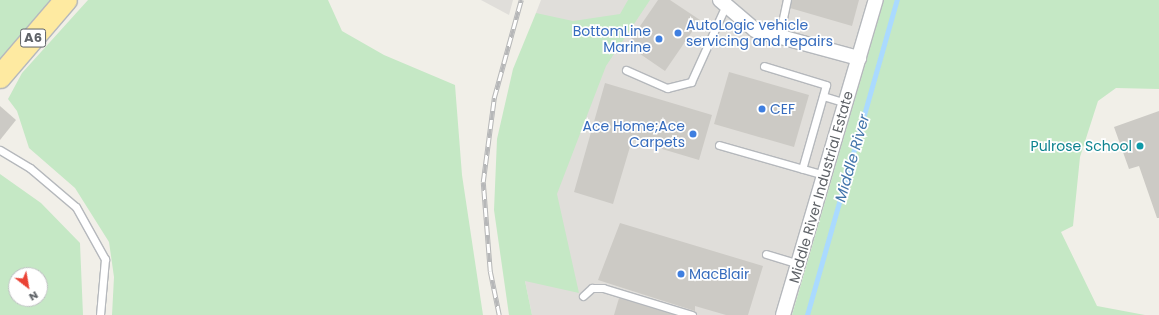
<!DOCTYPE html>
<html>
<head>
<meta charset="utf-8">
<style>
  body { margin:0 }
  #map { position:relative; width:1159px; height:315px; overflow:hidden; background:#f1efe8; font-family:Poppins,sans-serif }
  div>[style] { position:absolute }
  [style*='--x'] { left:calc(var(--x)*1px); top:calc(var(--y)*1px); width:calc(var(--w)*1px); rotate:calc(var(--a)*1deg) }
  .industrial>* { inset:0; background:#e0deda }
  .green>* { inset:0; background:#c5e8c5 }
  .stream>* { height:4.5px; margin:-2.25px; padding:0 2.25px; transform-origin:2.25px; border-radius:2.25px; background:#aadaff }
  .building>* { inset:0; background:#cccac5 }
  .roads { filter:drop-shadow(1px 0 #b5b8bc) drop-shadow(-1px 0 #b5b8bc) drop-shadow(0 1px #b5b8bc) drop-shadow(0 -1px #b5b8bc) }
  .service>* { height:7px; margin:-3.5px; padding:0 3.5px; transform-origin:3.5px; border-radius:3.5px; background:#fff }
  .minor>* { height:14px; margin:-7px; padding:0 7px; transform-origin:7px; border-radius:7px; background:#fff }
  .trunk>* { height:22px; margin:-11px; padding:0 11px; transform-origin:11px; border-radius:11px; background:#feeaa1 }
  .rail>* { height:4.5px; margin-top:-2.25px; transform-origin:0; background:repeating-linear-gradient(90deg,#fff 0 9px,#b6b7b8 0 18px); box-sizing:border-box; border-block:1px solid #b6b7b8 }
  .dots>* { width:11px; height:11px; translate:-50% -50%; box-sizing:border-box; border:2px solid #fff; border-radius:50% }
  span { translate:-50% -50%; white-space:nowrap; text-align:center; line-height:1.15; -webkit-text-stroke:3.5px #fff; paint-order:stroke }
  .shield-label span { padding:1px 3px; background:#fff; border:1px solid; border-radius:3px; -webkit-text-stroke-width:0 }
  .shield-label { font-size:13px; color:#5f6368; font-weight:700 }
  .shop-label { font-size:14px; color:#366cbe }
  .left { translate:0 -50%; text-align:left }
  .right { translate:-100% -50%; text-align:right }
  .culture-label { font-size:14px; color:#0d838f }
  .street-label { font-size:14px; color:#5f6368 }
  .water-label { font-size:15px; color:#4174aa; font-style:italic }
  .north { position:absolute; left:8px; top:267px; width:40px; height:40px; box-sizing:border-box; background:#fff; border:1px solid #bfc1c3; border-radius:50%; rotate:149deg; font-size:11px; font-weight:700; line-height:16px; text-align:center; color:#5f6368 }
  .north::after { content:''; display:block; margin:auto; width:14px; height:18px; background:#ea4335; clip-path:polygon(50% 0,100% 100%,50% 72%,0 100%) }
</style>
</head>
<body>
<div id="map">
  <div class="industrial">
    <i style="clip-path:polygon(481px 0,513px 0,509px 15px)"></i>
    <i style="clip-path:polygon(541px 0,884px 0,792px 315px,532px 315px,525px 281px,536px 13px)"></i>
  </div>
  <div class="green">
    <i style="clip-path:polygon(0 0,58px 0,0 67px)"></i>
    <i style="clip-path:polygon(88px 0,328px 0,342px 31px,384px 55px,455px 85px,462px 175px,483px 315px,112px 315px,114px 277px,109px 242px,75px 188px,29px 148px,17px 111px,8px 99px,22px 73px)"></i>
    <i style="clip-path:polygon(628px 0,650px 0,606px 66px,557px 194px,579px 293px,525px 281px,532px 315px,509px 315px,494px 210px,497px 139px,513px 69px,536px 13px,573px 21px,620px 14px)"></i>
    <i style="clip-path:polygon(884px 0,1159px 0,1159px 89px,1116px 88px,1098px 101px,1080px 157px,1073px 226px,1061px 232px,1097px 306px,1145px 315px,792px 315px)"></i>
    <i style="clip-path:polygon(evenodd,0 174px,41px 203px,80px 243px,83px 315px,0 315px,0 174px,16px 275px,40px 275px,40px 299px,16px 299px,16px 275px)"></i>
  </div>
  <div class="stream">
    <i style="--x:807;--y:315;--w:328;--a:-74.1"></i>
  </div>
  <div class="building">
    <i style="clip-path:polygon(658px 0,670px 0,700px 20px,665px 71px,627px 45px)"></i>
    <i style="clip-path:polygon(792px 0,859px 0,852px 26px,790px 8px)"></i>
    <i style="clip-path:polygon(729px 72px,809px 95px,794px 147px,714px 124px)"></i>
    <i style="clip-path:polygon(605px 83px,712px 115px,699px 160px,632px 140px,613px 204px,574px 192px)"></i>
    <i style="clip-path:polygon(0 106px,16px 120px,0 140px)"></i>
    <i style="clip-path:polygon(1159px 111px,1159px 218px,1157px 218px,1139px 166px,1129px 169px,1114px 127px)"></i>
    <i style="clip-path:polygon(620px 223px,763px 266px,748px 315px,726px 315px,695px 306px,695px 311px,598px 280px)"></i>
    <i style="clip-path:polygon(619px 298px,675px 315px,614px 315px)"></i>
  </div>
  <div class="roads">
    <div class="service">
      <i style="--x:779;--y:37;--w:38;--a:-78"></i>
      <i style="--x:764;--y:66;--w:65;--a:17"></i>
      <i style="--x:826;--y:85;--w:87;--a:105.9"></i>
      <i style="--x:626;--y:70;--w:45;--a:23.7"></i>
      <i style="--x:667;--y:88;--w:25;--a:-14"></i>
      <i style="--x:691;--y:82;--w:82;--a:-65.6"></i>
      <i style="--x:823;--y:96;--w:24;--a:17"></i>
      <i style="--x:719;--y:145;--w:109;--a:15.9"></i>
      <i style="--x:0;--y:150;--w:35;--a:31"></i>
      <i style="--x:30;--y:168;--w:60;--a:40.3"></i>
      <i style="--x:76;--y:207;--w:60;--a:60.9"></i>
      <i style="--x:105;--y:259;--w:56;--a:95.1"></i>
      <i style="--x:766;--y:254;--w:34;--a:17"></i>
      <i style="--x:583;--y:296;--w:12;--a:-42"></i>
      <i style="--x:592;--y:288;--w:11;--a:0"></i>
      <i style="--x:603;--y:288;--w:93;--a:16.9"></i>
    </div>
    <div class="minor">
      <i style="--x:720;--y:0;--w:46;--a:40.6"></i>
      <i style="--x:755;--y:30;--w:108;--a:15.1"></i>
      <i style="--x:783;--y:315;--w:328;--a:-73.6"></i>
    </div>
    <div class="trunk">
      <i style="--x:0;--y:77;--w:101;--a:-49.4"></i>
    </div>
  </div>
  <div class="rail">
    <i style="--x:499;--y:315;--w:45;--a:-101.6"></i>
    <i style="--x:490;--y:271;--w:89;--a:-94.5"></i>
    <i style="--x:483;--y:182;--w:85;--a:-82.5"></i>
    <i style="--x:494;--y:98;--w:102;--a:-74.6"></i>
  </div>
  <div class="dots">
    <i style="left:678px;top:33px;background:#3f7fe0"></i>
    <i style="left:659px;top:39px;background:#3f7fe0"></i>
    <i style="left:762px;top:109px;background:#3f7fe0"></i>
    <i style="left:693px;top:134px;background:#3f7fe0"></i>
    <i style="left:1140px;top:146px;background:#0f9aa8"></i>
    <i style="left:681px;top:274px;background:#3f7fe0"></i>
  </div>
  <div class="shield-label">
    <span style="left:33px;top:38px">A6</span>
  </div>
  <div class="shop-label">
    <span class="left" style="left:686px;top:33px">AutoLogic vehicle<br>servicing and repairs</span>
    <span class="right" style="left:651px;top:39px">BottomLine<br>Marine</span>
    <span class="left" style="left:770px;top:109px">CEF</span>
    <span class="right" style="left:685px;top:134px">Ace Home;Ace<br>Carpets</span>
    <span class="left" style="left:689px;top:274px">MacBlair</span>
  </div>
  <div class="culture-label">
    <span class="right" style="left:1132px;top:146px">Pulrose School</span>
  </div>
  <div class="street-label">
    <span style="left:821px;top:187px;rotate:-74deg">Middle River Industrial Estate</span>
  </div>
  <div class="water-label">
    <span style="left:852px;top:158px;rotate:-74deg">Middle River</span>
  </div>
  <div class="north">N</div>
</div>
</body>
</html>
